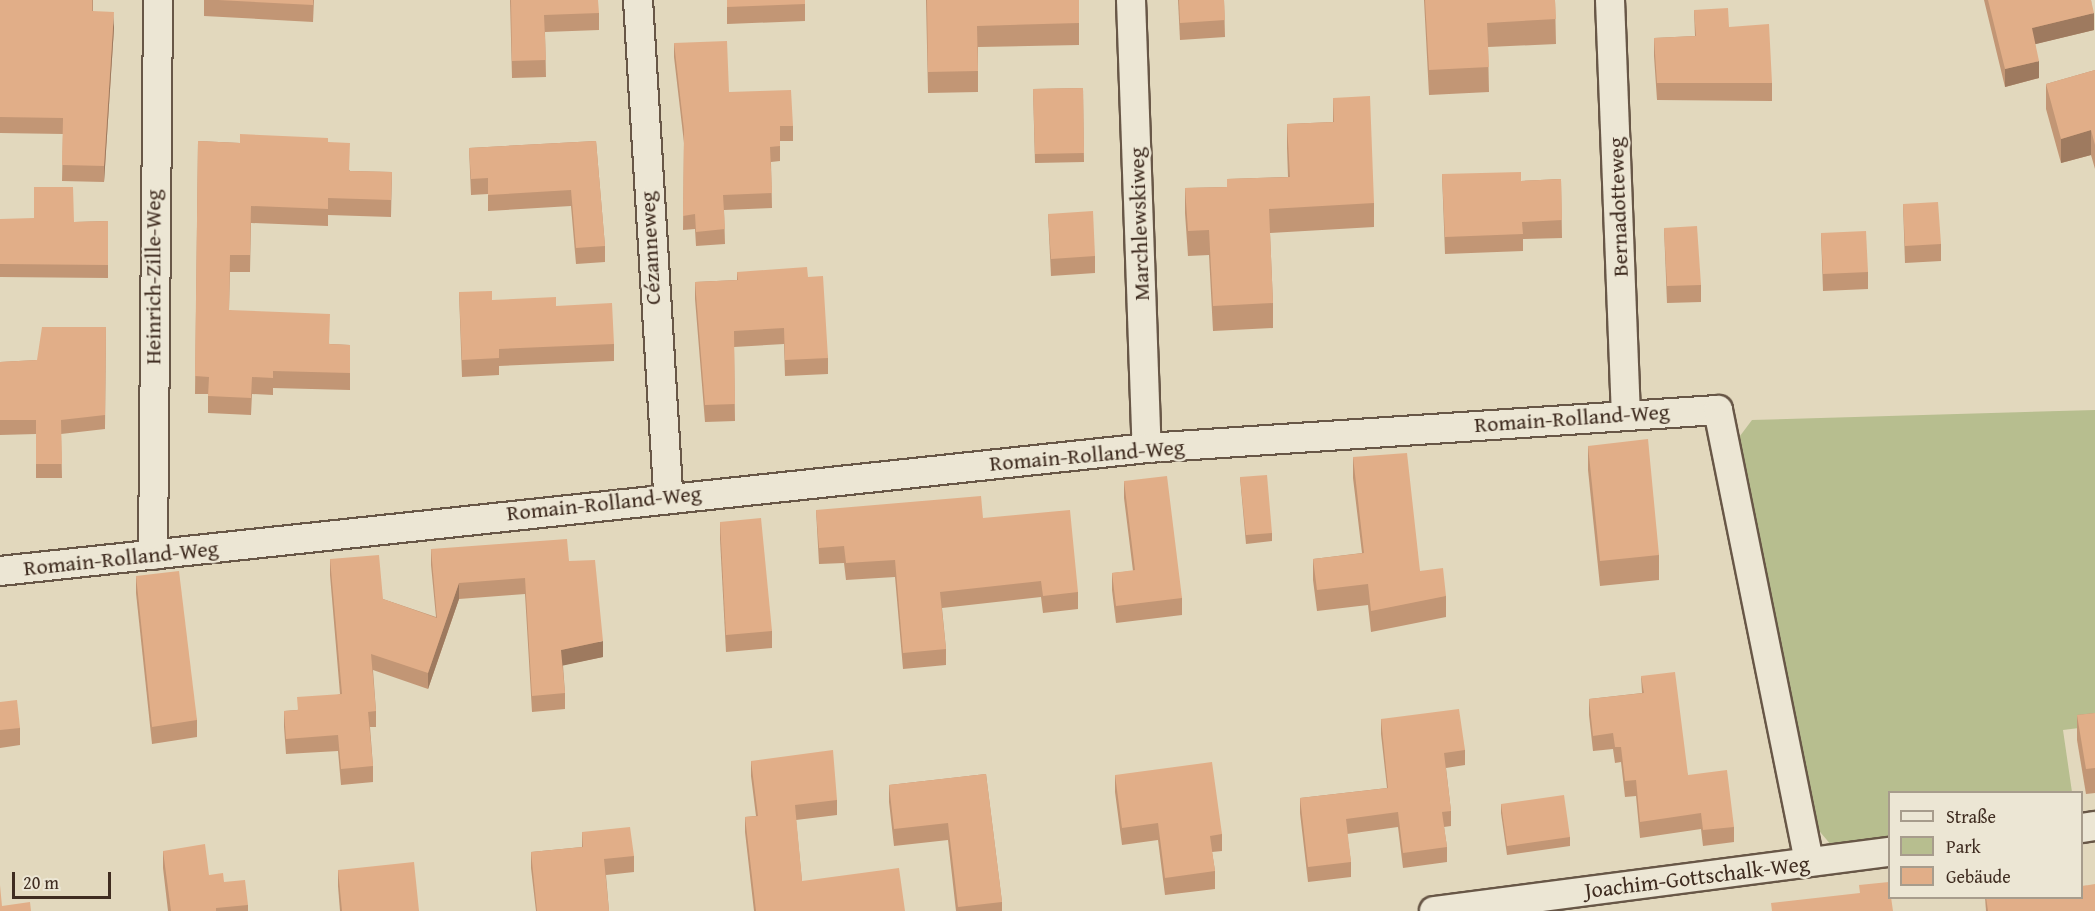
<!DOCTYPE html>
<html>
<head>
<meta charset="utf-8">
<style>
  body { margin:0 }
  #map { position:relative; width:2095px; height:911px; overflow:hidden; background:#e2d8bd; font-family:"Gentium Book Plus",serif }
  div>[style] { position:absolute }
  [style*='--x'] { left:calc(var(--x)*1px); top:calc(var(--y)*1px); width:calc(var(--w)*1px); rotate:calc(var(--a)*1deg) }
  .green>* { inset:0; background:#b7be8f }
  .roads { filter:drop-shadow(2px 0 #685747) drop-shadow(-2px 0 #685747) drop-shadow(0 2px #685747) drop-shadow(0 -2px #685747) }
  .minor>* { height:28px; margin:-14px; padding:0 14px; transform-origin:14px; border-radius:14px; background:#ece6d4 }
  .wall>* { inset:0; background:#c29675 }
  .shaded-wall>* { inset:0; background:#9e7a5f }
  .building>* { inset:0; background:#e1ae88 }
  span { translate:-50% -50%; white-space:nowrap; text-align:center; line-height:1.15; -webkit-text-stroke:5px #ece6d4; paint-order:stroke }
  .street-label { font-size:22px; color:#3f2c20 }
  .legend { position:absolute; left:1888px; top:791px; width:195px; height:108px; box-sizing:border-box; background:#ece6d4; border:2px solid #a79c8c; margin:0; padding:8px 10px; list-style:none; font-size:18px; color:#3f2c20 }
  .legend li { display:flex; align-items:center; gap:12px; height:30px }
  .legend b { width:30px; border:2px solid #a79c8c }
  .scale { position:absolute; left:12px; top:872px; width:99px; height:27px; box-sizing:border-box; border:3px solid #3f2c20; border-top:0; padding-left:8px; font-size:18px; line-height:21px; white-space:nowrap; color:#3f2c20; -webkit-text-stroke:4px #ece6d4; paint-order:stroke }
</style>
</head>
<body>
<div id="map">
  <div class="green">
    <i style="clip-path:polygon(2095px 410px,2095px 726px,2063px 730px,2072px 792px,1890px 792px,1889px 837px,1832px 846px,1815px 826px,1737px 440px,1752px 420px)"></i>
  </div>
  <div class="roads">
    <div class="minor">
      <i style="--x:638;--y:0;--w:497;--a:86.5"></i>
      <i style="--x:1131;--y:0;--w:448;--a:88"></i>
      <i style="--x:1610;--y:0;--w:414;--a:87.8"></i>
      <i style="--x:153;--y:555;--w:555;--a:-89.48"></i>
      <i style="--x:0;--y:571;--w:1154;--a:-6.12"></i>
      <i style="--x:1147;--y:448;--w:572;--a:-3.81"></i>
      <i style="--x:1718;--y:410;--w:461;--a:78.6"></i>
      <i style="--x:2082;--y:828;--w:13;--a:-9"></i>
      <i style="--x:1434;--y:911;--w:460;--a:-7.4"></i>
    </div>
  </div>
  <div class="wall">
    <i style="clip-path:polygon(0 0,93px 0,93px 11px,114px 28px,104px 182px,62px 181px,63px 134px,0 133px)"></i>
    <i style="clip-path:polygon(204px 0,314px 0,313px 22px,204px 16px)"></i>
    <i style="clip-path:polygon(510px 0,599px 13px,599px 30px,545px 32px,546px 77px,512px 78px)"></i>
    <i style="clip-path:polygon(727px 0,805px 0,805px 21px,727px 24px)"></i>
    <i style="clip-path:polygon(926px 0,1079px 0,1079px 45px,978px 47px,978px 92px,928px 93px)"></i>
    <i style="clip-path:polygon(1178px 0,1224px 0,1225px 37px,1180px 40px)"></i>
    <i style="clip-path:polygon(1424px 0,1555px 0,1556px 44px,1488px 47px,1489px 92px,1429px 95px)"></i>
    <i style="clip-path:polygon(1984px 0,2091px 0,2094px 30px,2035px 44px,2039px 78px,2005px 87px)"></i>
    <i style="clip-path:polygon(1694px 10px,1729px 27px,1772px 83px,1772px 101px,1657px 100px,1654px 56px,1654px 38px,1695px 36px)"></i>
    <i style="clip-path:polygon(674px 43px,729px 92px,793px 126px,793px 141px,780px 141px,780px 161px,771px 162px,772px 208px,724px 210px,725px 244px,696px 246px,695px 229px,683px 230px,684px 143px,674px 57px)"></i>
    <i style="clip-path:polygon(2095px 70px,2095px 169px,2091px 155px,2061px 163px,2046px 109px,2046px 84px)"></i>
    <i style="clip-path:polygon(1083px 88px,1084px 162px,1035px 163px,1033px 89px)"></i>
    <i style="clip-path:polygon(1333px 98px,1374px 203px,1374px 227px,1270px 233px,1273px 303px,1273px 328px,1213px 331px,1209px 255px,1188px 256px,1185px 213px,1185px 188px,1227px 187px,1227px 179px,1288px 177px,1287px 148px,1287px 124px,1333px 122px)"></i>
    <i style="clip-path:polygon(198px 141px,240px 143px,328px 142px,350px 171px,392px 172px,391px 217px,328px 215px,328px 226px,251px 223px,250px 272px,230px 272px,229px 310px,330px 344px,350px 345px,350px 390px,273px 388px,273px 395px,252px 394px,251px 415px,208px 413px,208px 394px,195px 394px)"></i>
    <i style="clip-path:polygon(596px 141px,605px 246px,605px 262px,576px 264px,571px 206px,488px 211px,488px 194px,471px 195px,469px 148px)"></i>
    <i style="clip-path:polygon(1442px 174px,1521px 181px,1561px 179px,1562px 238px,1523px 239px,1523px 251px,1445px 254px)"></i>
    <i style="clip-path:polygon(1903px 204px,1941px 244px,1941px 261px,1905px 263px)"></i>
    <i style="clip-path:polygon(1048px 214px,1095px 256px,1095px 273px,1051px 276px)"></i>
    <i style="clip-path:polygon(0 219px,74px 222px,108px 221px,108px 278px,0 277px,0 282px)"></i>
    <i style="clip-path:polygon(1664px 228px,1701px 285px,1701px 302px,1667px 303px)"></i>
    <i style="clip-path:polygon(1821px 233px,1868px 272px,1868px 289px,1823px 291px)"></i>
    <i style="clip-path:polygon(737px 272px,808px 277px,828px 358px,828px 374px,785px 376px,784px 344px,734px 347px,735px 421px,705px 422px,695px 299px,695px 282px,737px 280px)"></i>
    <i style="clip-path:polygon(459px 292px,492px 300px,556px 306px,614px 344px,614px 361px,499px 366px,499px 375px,462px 377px)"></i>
    <i style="clip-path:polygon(106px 327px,105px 429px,61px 434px,62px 478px,36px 478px,36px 434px,0 435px,0 362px,37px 360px)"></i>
    <i style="clip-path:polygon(1588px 446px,1659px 555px,1659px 580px,1600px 586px,1588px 470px)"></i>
    <i style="clip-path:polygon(1353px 457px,1420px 571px,1446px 596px,1446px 617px,1371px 632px,1368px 605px,1317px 611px,1313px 580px,1313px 559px,1362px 553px,1353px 478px)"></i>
    <i style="clip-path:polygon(1240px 477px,1272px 533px,1272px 541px,1246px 544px)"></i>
    <i style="clip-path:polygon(1124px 481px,1182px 598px,1182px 615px,1116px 623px,1112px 590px,1112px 573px,1133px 571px,1124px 498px)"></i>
    <i style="clip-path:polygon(816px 510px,983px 518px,1078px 592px,1078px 609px,1043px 613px,1041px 597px,942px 608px,946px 649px,946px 665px,903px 669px,895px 577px,846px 580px,844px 563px,819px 564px)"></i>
    <i style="clip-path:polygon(720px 522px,772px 631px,772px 648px,726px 652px,720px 539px)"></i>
    <i style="clip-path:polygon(431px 549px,569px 561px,603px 657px,563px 665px,565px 693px,565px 709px,532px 712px,525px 594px,459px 599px,428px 689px,373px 670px,376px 711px,376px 727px,370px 727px,373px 766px,373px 782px,341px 785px,338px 751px,286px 754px,284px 727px,284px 711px,297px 710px,340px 694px,330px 575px,330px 559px,383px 599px,436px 617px,431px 565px)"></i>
    <i style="clip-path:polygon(136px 576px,197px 720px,197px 737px,152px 744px,136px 593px)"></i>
    <i style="clip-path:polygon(1641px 676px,1688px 775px,1734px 827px,1734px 842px,1703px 846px,1701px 829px,1640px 838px,1636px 796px,1625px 797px,1621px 762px,1615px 763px,1613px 749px,1593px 751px,1589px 715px,1589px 699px,1642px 693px)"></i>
    <i style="clip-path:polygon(0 702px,20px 728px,20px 745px,0 748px)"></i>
    <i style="clip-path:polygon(2095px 713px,2095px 793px,2086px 794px,2077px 740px,2077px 715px)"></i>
    <i style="clip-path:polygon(1381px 719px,1465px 750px,1465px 765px,1446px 768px,1451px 811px,1451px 826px,1444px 827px,1447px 847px,1447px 862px,1403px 868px,1398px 827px,1347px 834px,1351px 862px,1351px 877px,1308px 882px,1300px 813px,1300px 798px,1387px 788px,1381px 734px)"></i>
    <i style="clip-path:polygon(751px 761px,837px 800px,837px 815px,796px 820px,802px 881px,905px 911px,754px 911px,745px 832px,745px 817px,756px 816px,751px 776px)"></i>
    <i style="clip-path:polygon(986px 774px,1002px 902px,1002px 911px,956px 911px,948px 840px,894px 846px,889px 802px,889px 785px)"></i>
    <i style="clip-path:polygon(1115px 775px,1222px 834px,1222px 851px,1212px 852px,1215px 871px,1215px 889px,1165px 895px,1158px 840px,1122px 845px,1115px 792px)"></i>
    <i style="clip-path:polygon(1501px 804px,1570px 837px,1570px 846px,1507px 855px,1501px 813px)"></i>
    <i style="clip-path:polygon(582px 832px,634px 856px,634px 872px,606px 875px,609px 911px,536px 911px,531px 868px,531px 852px,582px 847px)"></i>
    <i style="clip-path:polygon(163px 851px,209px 875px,224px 882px,248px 905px,248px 911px,168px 911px,163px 868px)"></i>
    <i style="clip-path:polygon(338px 870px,419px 911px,340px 911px,338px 886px)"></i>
    <i style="clip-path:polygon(1985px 897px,2082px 897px,2095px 911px,1986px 911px)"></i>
  </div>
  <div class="shaded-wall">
    <i style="clip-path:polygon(114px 12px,114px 28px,104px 182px,104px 166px)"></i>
    <i style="clip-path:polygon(2094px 13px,2094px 30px,2032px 45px,2032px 28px)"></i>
    <i style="clip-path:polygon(2039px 61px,2039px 78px,2005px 87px,2005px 69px)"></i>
    <i style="clip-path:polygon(2091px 130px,2091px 155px,2061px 163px,2061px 139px)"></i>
    <i style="clip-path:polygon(459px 583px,459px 599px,428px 689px,428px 673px)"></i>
    <i style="clip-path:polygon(603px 641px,603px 657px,561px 666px,561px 650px)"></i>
  </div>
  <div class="building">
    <i style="clip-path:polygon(0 0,92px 0,92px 11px,114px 12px,104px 166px,62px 165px,63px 118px,0 117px)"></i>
    <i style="clip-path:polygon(218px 0,313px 0,313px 5px)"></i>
    <i style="clip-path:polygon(511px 0,598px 0,599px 13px,544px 15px,546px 60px,512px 61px)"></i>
    <i style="clip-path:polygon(727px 0,805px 0,805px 4px,727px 7px)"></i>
    <i style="clip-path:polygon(927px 0,1079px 0,1079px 23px,977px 26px,978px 71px,928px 72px)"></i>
    <i style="clip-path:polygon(1179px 0,1224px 0,1225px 20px,1180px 23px)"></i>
    <i style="clip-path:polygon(1425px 0,1555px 0,1556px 19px,1487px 23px,1489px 67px,1429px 70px)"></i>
    <i style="clip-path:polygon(1988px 0,2091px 0,2094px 13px,2032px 28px,2039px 61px,2005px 69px)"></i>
    <i style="clip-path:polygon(1728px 8px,1729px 27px,1769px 24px,1772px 83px,1657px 83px,1654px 38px,1696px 36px,1694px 10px)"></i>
    <i style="clip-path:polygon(727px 41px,729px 92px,791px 90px,793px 126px,780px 126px,780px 146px,770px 147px,772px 193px,723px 195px,725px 229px,696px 232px,695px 214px,683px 216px,684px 130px,674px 43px)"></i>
    <i style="clip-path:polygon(2095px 70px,2095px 145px,2091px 130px,2061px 139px,2046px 84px)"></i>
    <i style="clip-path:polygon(1083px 88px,1084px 153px,1035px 154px,1033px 89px)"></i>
    <i style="clip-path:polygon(1370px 96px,1374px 203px,1269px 209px,1273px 303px,1213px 306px,1209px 230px,1188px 231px,1185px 188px,1227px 187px,1227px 179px,1290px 177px,1287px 124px,1334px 122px,1333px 98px)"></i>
    <i style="clip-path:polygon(240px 134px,328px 138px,328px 142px,350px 143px,349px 171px,392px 172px,391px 200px,328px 198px,328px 209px,251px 206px,250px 255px,230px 255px,229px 310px,330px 314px,329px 344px,350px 345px,350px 373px,273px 371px,273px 378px,252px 377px,251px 398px,208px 396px,209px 377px,195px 376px,198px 141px,240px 143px)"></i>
    <i style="clip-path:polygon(596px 141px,605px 246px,576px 248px,571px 190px,488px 195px,488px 178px,471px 179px,469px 148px)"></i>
    <i style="clip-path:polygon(1521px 172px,1521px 181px,1561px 179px,1562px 220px,1522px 222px,1523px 234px,1445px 237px,1442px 174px)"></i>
    <i style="clip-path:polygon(34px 187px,73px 187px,74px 222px,108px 221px,108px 265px,0 264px,0 269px,0 219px,34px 218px)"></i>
    <i style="clip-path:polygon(1938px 202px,1941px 244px,1905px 246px,1903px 204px)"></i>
    <i style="clip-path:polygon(1093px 211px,1095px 256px,1051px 259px,1048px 214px)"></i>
    <i style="clip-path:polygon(1697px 226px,1701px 285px,1667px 286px,1664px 228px)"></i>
    <i style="clip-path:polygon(1866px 231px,1868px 272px,1823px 274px,1821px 233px)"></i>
    <i style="clip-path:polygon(807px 267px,808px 277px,823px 276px,828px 358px,785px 360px,784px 328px,734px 331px,735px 404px,705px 405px,695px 282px,738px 280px,737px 272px)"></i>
    <i style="clip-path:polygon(492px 291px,492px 300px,556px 297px,556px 306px,612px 303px,614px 344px,499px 349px,499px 358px,462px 360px,459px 292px)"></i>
    <i style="clip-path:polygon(42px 327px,106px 327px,105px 415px,61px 420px,62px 464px,36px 464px,36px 420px,0 420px,0 362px,37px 360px)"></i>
    <i style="clip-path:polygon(1648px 439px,1659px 555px,1600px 561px,1588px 446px)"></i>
    <i style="clip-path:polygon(1407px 453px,1420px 571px,1443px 568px,1446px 596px,1371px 611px,1368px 584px,1317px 590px,1313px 559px,1364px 553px,1353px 457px)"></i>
    <i style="clip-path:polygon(1267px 475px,1272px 533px,1246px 535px,1240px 477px)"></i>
    <i style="clip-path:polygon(1167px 476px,1182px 598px,1116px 606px,1112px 573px,1135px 570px,1124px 481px)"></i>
    <i style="clip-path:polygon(981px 496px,983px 518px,1070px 510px,1078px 592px,1043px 596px,1041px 581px,940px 592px,946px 649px,903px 653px,895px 560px,846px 563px,844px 546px,819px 548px,816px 510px)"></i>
    <i style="clip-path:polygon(761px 518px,772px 631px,726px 635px,720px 522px)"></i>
    <i style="clip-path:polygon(567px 539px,569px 561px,595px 560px,603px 641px,561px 650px,565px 693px,532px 696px,525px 578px,459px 583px,428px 673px,371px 654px,376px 711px,368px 712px,373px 766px,341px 769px,338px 735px,286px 739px,284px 711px,298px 710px,297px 697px,342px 694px,330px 559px,379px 555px,383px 599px,437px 618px,431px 549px)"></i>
    <i style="clip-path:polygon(179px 571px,197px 720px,152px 727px,136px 576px)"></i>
    <i style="clip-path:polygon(1675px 672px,1688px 775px,1727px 770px,1734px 827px,1703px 830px,1701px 813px,1640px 822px,1636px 780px,1625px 781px,1621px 747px,1615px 747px,1613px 733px,1593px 736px,1589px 699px,1644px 693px,1641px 676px)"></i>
    <i style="clip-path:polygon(17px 700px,20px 728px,0 730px,0 702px)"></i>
    <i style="clip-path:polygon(1459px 709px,1465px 750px,1444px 753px,1451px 811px,1442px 812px,1447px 847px,1403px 853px,1398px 812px,1346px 819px,1351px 862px,1308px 867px,1300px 798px,1388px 788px,1381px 719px)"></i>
    <i style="clip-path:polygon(2095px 713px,2095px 768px,2086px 769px,2077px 715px)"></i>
    <i style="clip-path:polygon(833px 750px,837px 800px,795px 805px,802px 881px,899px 868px,905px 911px,756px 911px,745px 817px,758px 816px,751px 761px)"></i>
    <i style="clip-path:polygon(1212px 762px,1222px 834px,1210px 836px,1215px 871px,1165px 878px,1158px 823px,1122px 828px,1115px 775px)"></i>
    <i style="clip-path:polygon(986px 774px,1002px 902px,958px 907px,948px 823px,894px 829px,889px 785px)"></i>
    <i style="clip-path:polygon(1564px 795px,1570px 837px,1507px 846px,1501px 804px)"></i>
    <i style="clip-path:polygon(630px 827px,634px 856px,604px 859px,609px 911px,537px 911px,531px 852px,583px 847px,582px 832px)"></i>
    <i style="clip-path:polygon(205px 844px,209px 875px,223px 873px,224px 882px,245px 880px,248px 905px,216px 908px,216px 911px,171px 911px,163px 851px)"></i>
    <i style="clip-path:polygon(414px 862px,419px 911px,342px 911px,338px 870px)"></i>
    <i style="clip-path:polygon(1889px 882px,1890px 897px,1891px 897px,1893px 911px,1772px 911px,1771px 903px,1860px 893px,1859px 885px)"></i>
    <i style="clip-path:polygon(2095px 884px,2095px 911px,1988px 911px,1986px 897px,2082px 897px,2082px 886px)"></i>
    <i style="clip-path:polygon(0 885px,2px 906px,30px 902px,31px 911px,0 911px)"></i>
  </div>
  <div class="street-label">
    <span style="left:1618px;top:207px;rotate:-92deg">Bernadotteweg</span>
    <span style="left:1139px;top:224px;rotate:-92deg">Marchlewskiweg</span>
    <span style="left:650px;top:248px;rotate:-93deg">Cézanneweg</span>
    <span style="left:153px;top:277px;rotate:-90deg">Heinrich-Zille-Weg</span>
    <span style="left:1572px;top:418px;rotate:-4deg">Romain-Rolland-Weg</span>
    <span style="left:1087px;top:455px;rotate:-5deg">Romain-Rolland-Weg</span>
    <span style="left:604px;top:503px;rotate:-6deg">Romain-Rolland-Weg</span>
    <span style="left:121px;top:558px;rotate:-6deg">Romain-Rolland-Weg</span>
    <span style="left:1697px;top:877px;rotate:-7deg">Joachim-Gottschalk-Weg</span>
  </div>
  <ul class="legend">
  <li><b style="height:8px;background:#ece6d4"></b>Straße</li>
  <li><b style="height:16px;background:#b7be8f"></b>Park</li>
  <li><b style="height:16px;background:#e1ae88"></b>Gebäude</li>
  </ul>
  <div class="scale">20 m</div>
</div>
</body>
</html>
